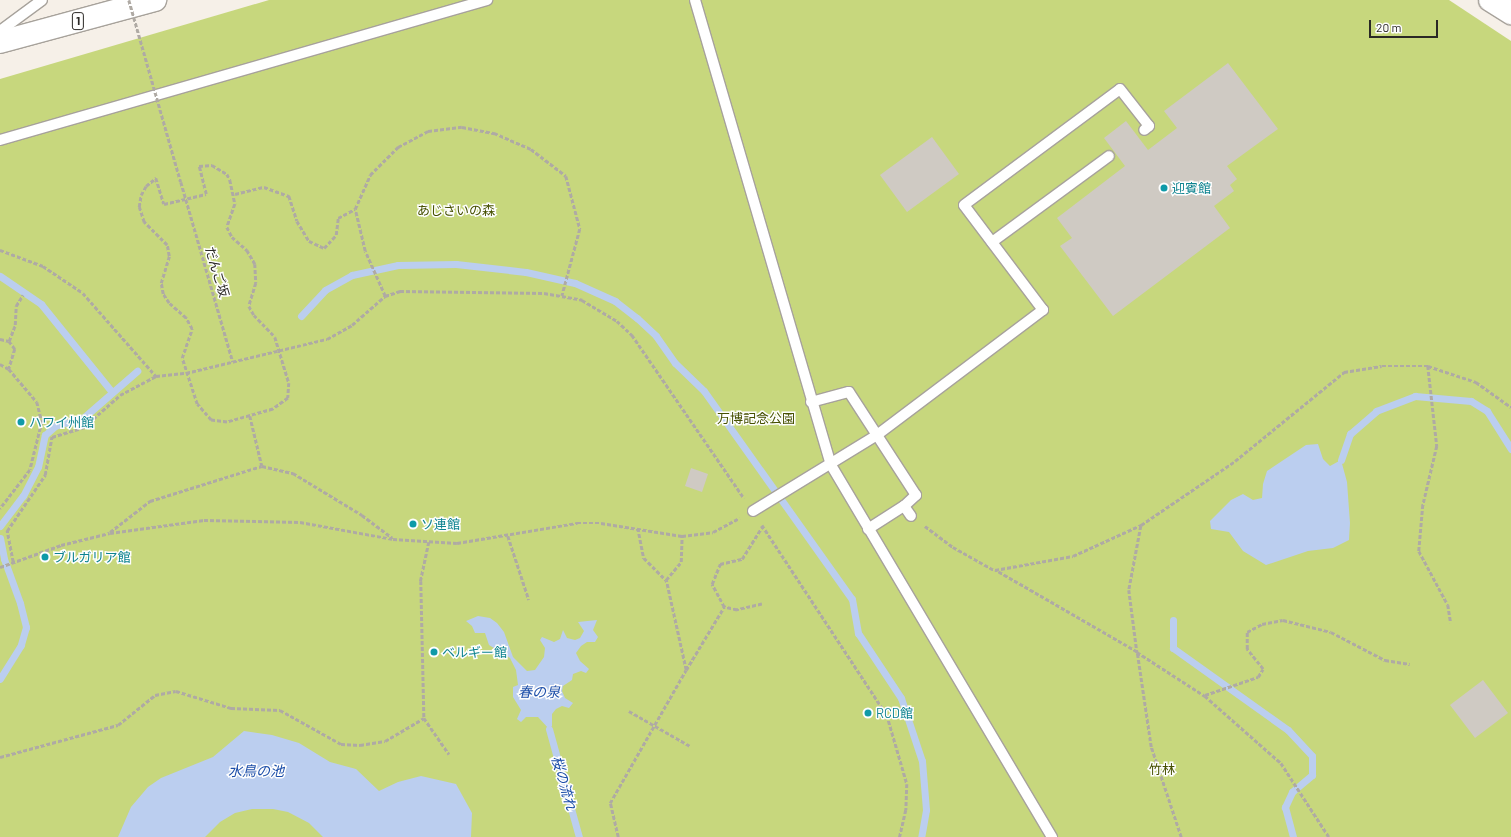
<!DOCTYPE html>
<html>
<head>
<meta charset="utf-8">
<style>
  body { margin:0 }
  #map { position:relative; width:1511px; height:837px; overflow:hidden; background:#f6f0e8; font-family:Barlow,"Noto Sans JP",sans-serif }
  div>[style] { position:absolute }
  [style*='--x'] { left:calc(var(--x)*1px); top:calc(var(--y)*1px); width:calc(var(--w)*1px); rotate:calc(var(--a)*1deg) }
  .green>* { inset:0; background:#c7d77d }
  .water>* { inset:0; background:#bbceef }
  .stream>* { height:7px; margin:-3.5px; padding:0 3.5px; transform-origin:3.5px; border-radius:3.5px; background:#bbceef }
  .building>* { inset:0; background:#cfcac3 }
  .path>* { height:2.5px; margin-top:-1.25px; transform-origin:0; background:repeating-linear-gradient(90deg,#afaaa4 0 4px,transparent 0 6px) }
  .roads { filter:drop-shadow(1px 0 #a7a29b) drop-shadow(-1px 0 #a7a29b) drop-shadow(0 1px #a7a29b) drop-shadow(0 -1px #a7a29b) }
  .lane>* { height:10px; margin:-5px; padding:0 5px; transform-origin:5px; border-radius:5px; background:#fff }
  .primary>* { height:22px; margin:-11px; padding:0 11px; transform-origin:11px; border-radius:11px; background:#fff }
  .path-bridge>* { height:2.5px; margin-top:-1.25px; transform-origin:0; background:repeating-linear-gradient(90deg,#afaaa4 0 4px,transparent 0 6px) }
  .dots>* { width:11px; height:11px; translate:-50% -50%; box-sizing:border-box; border:2px solid #fefefe; border-radius:50% }
  span { translate:-50% -50%; white-space:nowrap; text-align:center; line-height:1.15; -webkit-text-stroke:3px #fefefe; paint-order:stroke }
  .shield-label span { padding:1px 3px; background:#fefefe; border:1px solid; border-radius:3px; -webkit-text-stroke-width:0 }
  .shield-label { font-size:12px; color:#2a2825; font-weight:700 }
  .culture-label { font-size:13px; color:#0d838f }
  .left { translate:0 -50%; text-align:left }
  .park-label { font-size:13px; color:#465001 }
  .street-label { font-size:13px; color:#2a2825 }
  .water-label { font-size:14px; color:#1c4ea9; font-style:italic }
  .scale { position:absolute; left:1369px; top:20px; width:69px; height:18px; box-sizing:border-box; border:2px solid #2a2825; border-top:0; padding-left:5px; font-size:12px; line-height:14px; white-space:nowrap; color:#2a2825; -webkit-text-stroke:3px #fefefe; paint-order:stroke }
</style>
</head>
<body>
<div id="map">
  <div class="green">
    <i style="clip-path:polygon(269px 0,1449px 0,1511px 41px,1511px 837px,0 837px,0 79px)"></i>
  </div>
  <div class="water">
    <i style="clip-path:polygon(1318px 444px,1323px 459px,1330px 466px,1341px 460px,1347px 482px,1350px 523px,1349px 540px,1333px 548px,1308px 551px,1266px 565px,1243px 551px,1229px 532px,1211px 529px,1210px 521px,1231px 500px,1243px 494px,1253px 500px,1262px 498px,1263px 484px,1267px 471px,1306px 445px)"></i>
    <i style="clip-path:polygon(478px 616px,490px 618px,497px 623px,504px 632px,513px 657px,527px 671px,535px 670px,544px 657px,545px 648px,540px 640px,542px 637px,554px 642px,560px 639px,563px 630px,567px 638px,575px 640px,580px 638px,584px 631px,578px 622px,597px 620px,593px 630px,598px 637px,595px 642px,587px 642px,581px 646px,576px 653px,580px 661px,589px 669px,586px 673px,581px 671px,573px 674px,572px 680px,563px 686px,562px 691px,565px 698px,573px 703px,569px 708px,562px 706px,556px 709px,552px 714px,552px 726px,549px 729px,538px 717px,526px 717px,521px 722px,517px 719px,521px 710px,513px 697px,513px 687px,518px 685px,516px 670px,510px 658px,489px 645px,485px 633px,475px 633px,472px 626px,466px 621px)"></i>
    <i style="clip-path:polygon(244px 731px,272px 735px,299px 743px,330px 762px,356px 769px,379px 791px,398px 782px,421px 776px,456px 784px,472px 813px,471px 837px,323px 837px,309px 823px,288px 812px,273px 809px,252px 809px,235px 813px,220px 822px,205px 837px,118px 837px,131px 807px,148px 787px,161px 778px,213px 757px)"></i>
  </div>
  <div class="stream">
    <i style="--x:0;--y:276;--w:50;--a:34.3"></i>
    <i style="--x:41;--y:304;--w:113;--a:51.1"></i>
    <i style="--x:301;--y:316;--w:35;--a:-47"></i>
    <i style="--x:325;--y:290;--w:31;--a:-29"></i>
    <i style="--x:352;--y:275;--w:47;--a:-12.3"></i>
    <i style="--x:398;--y:265;--w:58;--a:-1"></i>
    <i style="--x:456;--y:264;--w:70;--a:6.5"></i>
    <i style="--x:526;--y:272;--w:50;--a:12.7"></i>
    <i style="--x:575;--y:283;--w:44;--a:24.2"></i>
    <i style="--x:615;--y:301;--w:28;--a:38"></i>
    <i style="--x:637;--y:318;--w:26;--a:43"></i>
    <i style="--x:656;--y:336;--w:33;--a:55"></i>
    <i style="--x:675;--y:363;--w:40;--a:44"></i>
    <i style="--x:704;--y:391;--w:255;--a:54.6"></i>
    <i style="--x:852;--y:599;--w:35;--a:80"></i>
    <i style="--x:858;--y:633;--w:78;--a:56.5"></i>
    <i style="--x:901;--y:698;--w:66;--a:71.6"></i>
    <i style="--x:922;--y:761;--w:49;--a:85.3"></i>
    <i style="--x:926;--y:810;--w:27;--a:100"></i>
    <i style="--x:1341;--y:460;--w:28;--a:-71"></i>
    <i style="--x:1350;--y:434;--w:35;--a:-41"></i>
    <i style="--x:1376;--y:411;--w:42;--a:-21"></i>
    <i style="--x:1415;--y:396;--w:56;--a:5.1"></i>
    <i style="--x:1471;--y:401;--w:19;--a:32"></i>
    <i style="--x:1487;--y:411;--w:45;--a:57.7"></i>
    <i style="--x:0;--y:526;--w:38;--a:-53"></i>
    <i style="--x:23;--y:496;--w:33;--a:-63"></i>
    <i style="--x:38;--y:467;--w:33;--a:-78"></i>
    <i style="--x:45;--y:435;--w:13;--a:-42"></i>
    <i style="--x:55;--y:426;--w:29;--a:-16"></i>
    <i style="--x:83;--y:418;--w:72;--a:-41"></i>
    <i style="--x:0;--y:538;--w:21;--a:79"></i>
    <i style="--x:4;--y:559;--w:47;--a:70"></i>
    <i style="--x:20;--y:603;--w:25;--a:76"></i>
    <i style="--x:26;--y:627;--w:19;--a:106"></i>
    <i style="--x:21;--y:645;--w:40;--a:122"></i>
    <i style="--x:1173;--y:620;--w:28;--a:90"></i>
    <i style="--x:1173;--y:648;--w:141;--a:35.5"></i>
    <i style="--x:1288;--y:730;--w:35;--a:47"></i>
    <i style="--x:1312;--y:756;--w:19;--a:90"></i>
    <i style="--x:1312;--y:775;--w:26;--a:140"></i>
    <i style="--x:1292;--y:792;--w:17;--a:115"></i>
    <i style="--x:1285;--y:807;--w:31;--a:75"></i>
    <i style="--x:549;--y:729;--w:112;--a:74.5"></i>
  </div>
  <div class="building">
    <i style="clip-path:polygon(1228px 63px,1278px 129px,1227px 166px,1237px 179px,1230px 185px,1234px 191px,1214px 206px,1230px 228px,1113px 316px,1060px 246px,1072px 238px,1057px 218px,1125px 166px,1104px 138px,1126px 121px,1148px 150px,1177px 128px,1164px 111px)"></i>
    <i style="clip-path:polygon(932px 137px,959px 174px,907px 212px,880px 175px)"></i>
    <i style="clip-path:polygon(691px 468px,708px 474px,702px 492px,685px 486px)"></i>
    <i style="clip-path:polygon(1483px 680px,1508px 713px,1475px 738px,1450px 705px)"></i>
  </div>
  <div class="path">
    <i style="--x:212;--y:165;--w:17;--a:31"></i>
    <i style="--x:227;--y:174;--w:7;--a:63"></i>
    <i style="--x:230;--y:180;--w:25;--a:78"></i>
    <i style="--x:235;--y:204;--w:24;--a:109"></i>
    <i style="--x:227;--y:227;--w:11;--a:63"></i>
    <i style="--x:232;--y:237;--w:20;--a:41"></i>
    <i style="--x:247;--y:250;--w:16;--a:60"></i>
    <i style="--x:255;--y:264;--w:19;--a:87"></i>
    <i style="--x:256;--y:283;--w:24;--a:107"></i>
    <i style="--x:249;--y:306;--w:10;--a:61"></i>
    <i style="--x:254;--y:315;--w:30;--a:46"></i>
    <i style="--x:275;--y:337;--w:48;--a:73.1"></i>
    <i style="--x:289;--y:383;--w:15;--a:94"></i>
    <i style="--x:288;--y:398;--w:19;--a:144"></i>
    <i style="--x:273;--y:409;--w:48;--a:164.2"></i>
    <i style="--x:227;--y:422;--w:16;--a:-173"></i>
    <i style="--x:211;--y:420;--w:21;--a:-131"></i>
    <i style="--x:197;--y:404;--w:48;--a:-108.1"></i>
    <i style="--x:182;--y:358;--w:31;--a:-71"></i>
    <i style="--x:192;--y:329;--w:13;--a:-119"></i>
    <i style="--x:186;--y:318;--w:23;--a:-139"></i>
    <i style="--x:169;--y:303;--w:11;--a:-124"></i>
    <i style="--x:163;--y:294;--w:11;--a:-100"></i>
    <i style="--x:161;--y:283;--w:28;--a:-73"></i>
    <i style="--x:169;--y:256;--w:11;--a:-100"></i>
    <i style="--x:167;--y:245;--w:33;--a:-135"></i>
    <i style="--x:144;--y:222;--w:16;--a:-108"></i>
    <i style="--x:139;--y:207;--w:12;--a:-81"></i>
    <i style="--x:141;--y:195;--w:10;--a:-61"></i>
    <i style="--x:146;--y:186;--w:13;--a:-39"></i>
    <i style="--x:156;--y:178;--w:27;--a:73"></i>
    <i style="--x:164;--y:204;--w:43;--a:-13.4"></i>
    <i style="--x:206;--y:194;--w:29;--a:-104"></i>
    <i style="--x:199;--y:166;--w:13;--a:-4"></i>
    <i style="--x:181;--y:182;--w:187;--a:73.9"></i>
    <i style="--x:235;--y:194;--w:30;--a:-14"></i>
    <i style="--x:264;--y:187;--w:27;--a:20"></i>
    <i style="--x:289;--y:196;--w:26;--a:72"></i>
    <i style="--x:297;--y:221;--w:23;--a:59"></i>
    <i style="--x:309;--y:241;--w:17;--a:25"></i>
    <i style="--x:324;--y:248;--w:18;--a:-47"></i>
    <i style="--x:336;--y:235;--w:17;--a:-83"></i>
    <i style="--x:338;--y:218;--w:19;--a:-28"></i>
    <i style="--x:0;--y:250;--w:46;--a:20.4"></i>
    <i style="--x:43;--y:266;--w:48;--a:34"></i>
    <i style="--x:83;--y:293;--w:111;--a:48.7"></i>
    <i style="--x:156;--y:376;--w:30;--a:-6"></i>
    <i style="--x:186;--y:373;--w:145;--a:-13.6"></i>
    <i style="--x:327;--y:339;--w:29;--a:-29"></i>
    <i style="--x:352;--y:325;--w:44;--a:-41.3"></i>
    <i style="--x:385;--y:296;--w:16;--a:-18"></i>
    <i style="--x:400;--y:291;--w:144;--a:0.8"></i>
    <i style="--x:544;--y:293;--w:39;--a:10"></i>
    <i style="--x:582;--y:300;--w:41;--a:31"></i>
    <i style="--x:617;--y:321;--w:21;--a:43"></i>
    <i style="--x:632;--y:335;--w:198;--a:55.5"></i>
    <i style="--x:385;--y:296;--w:49;--a:-114"></i>
    <i style="--x:365;--y:251;--w:43;--a:-103.4"></i>
    <i style="--x:355;--y:209;--w:37;--a:-66"></i>
    <i style="--x:370;--y:175;--w:40;--a:-45"></i>
    <i style="--x:398;--y:147;--w:34;--a:-28"></i>
    <i style="--x:428;--y:131;--w:34;--a:-7"></i>
    <i style="--x:462;--y:127;--w:33;--a:11"></i>
    <i style="--x:494;--y:133;--w:40;--a:23.4"></i>
    <i style="--x:531;--y:149;--w:44;--a:37.6"></i>
    <i style="--x:566;--y:176;--w:55;--a:75.2"></i>
    <i style="--x:580;--y:229;--w:69;--a:105"></i>
    <i style="--x:0;--y:339;--w:9;--a:13"></i>
    <i style="--x:9;--y:341;--w:10;--a:53"></i>
    <i style="--x:15;--y:349;--w:21;--a:107"></i>
    <i style="--x:9;--y:341;--w:17;--a:-69"></i>
    <i style="--x:15;--y:325;--w:19;--a:-87"></i>
    <i style="--x:16;--y:306;--w:13;--a:-58"></i>
    <i style="--x:0;--y:364;--w:10;--a:29"></i>
    <i style="--x:9;--y:369;--w:43;--a:49.7"></i>
    <i style="--x:37;--y:402;--w:21;--a:76"></i>
    <i style="--x:42;--y:422;--w:49;--a:104"></i>
    <i style="--x:30;--y:470;--w:49;--a:127.6"></i>
    <i style="--x:1428;--y:366;--w:81;--a:83.6"></i>
    <i style="--x:1437;--y:446;--w:61;--a:103.3"></i>
    <i style="--x:1423;--y:505;--w:46;--a:95"></i>
    <i style="--x:1419;--y:551;--w:61;--a:61.8"></i>
    <i style="--x:1448;--y:605;--w:18;--a:81"></i>
    <i style="--x:250;--y:416;--w:51;--a:76.5"></i>
    <i style="--x:762;--y:525;--w:227;--a:56.7"></i>
    <i style="--x:887;--y:715;--w:72;--a:73.8"></i>
    <i style="--x:907;--y:784;--w:26;--a:92"></i>
    <i style="--x:906;--y:810;--w:28;--a:103"></i>
    <i style="--x:925;--y:526;--w:35;--a:37"></i>
    <i style="--x:953;--y:547;--w:47;--a:29.3"></i>
    <i style="--x:1141;--y:526;--w:65;--a:100.6"></i>
    <i style="--x:1129;--y:590;--w:63;--a:82.6"></i>
    <i style="--x:1137;--y:652;--w:81;--a:32.9"></i>
    <i style="--x:1205;--y:696;--w:101;--a:41.4"></i>
    <i style="--x:1281;--y:763;--w:88;--a:57"></i>
    <i style="--x:638;--y:528;--w:31;--a:79"></i>
    <i style="--x:644;--y:558;--w:31;--a:45"></i>
    <i style="--x:110;--y:532;--w:51;--a:-37.8"></i>
    <i style="--x:150;--y:501;--w:117;--a:-17.4"></i>
    <i style="--x:262;--y:466;--w:32;--a:13"></i>
    <i style="--x:293;--y:473;--w:81;--a:31.3"></i>
    <i style="--x:362;--y:515;--w:38;--a:37"></i>
    <i style="--x:508;--y:536;--w:67;--a:71.8"></i>
    <i style="--x:429;--y:542;--w:40;--a:102"></i>
    <i style="--x:421;--y:581;--w:137;--a:88.7"></i>
    <i style="--x:424;--y:718;--w:44;--a:55.2"></i>
    <i style="--x:13;--y:562;--w:32;--a:-101"></i>
    <i style="--x:7;--y:531;--w:68;--a:-55.8"></i>
    <i style="--x:45;--y:475;--w:39;--a:-80"></i>
    <i style="--x:52;--y:437;--w:34;--a:-17"></i>
    <i style="--x:84;--y:427;--w:48;--a:-41.6"></i>
    <i style="--x:120;--y:395;--w:41;--a:-27.8"></i>
    <i style="--x:0;--y:567;--w:65;--a:-19.8"></i>
    <i style="--x:61;--y:545;--w:50;--a:-13.8"></i>
    <i style="--x:110;--y:533;--w:95;--a:-7.9"></i>
    <i style="--x:204;--y:520;--w:96;--a:1.2"></i>
    <i style="--x:300;--y:522;--w:95;--a:10.4"></i>
    <i style="--x:393;--y:539;--w:64;--a:3.6"></i>
    <i style="--x:457;--y:543;--w:122;--a:-9.5"></i>
    <i style="--x:577;--y:523;--w:24;--a:0"></i>
    <i style="--x:601;--y:523;--w:82;--a:9.1"></i>
    <i style="--x:682;--y:536;--w:31;--a:-7"></i>
    <i style="--x:713;--y:532;--w:30;--a:-28"></i>
    <i style="--x:762;--y:604;--w:26;--a:167"></i>
    <i style="--x:737;--y:610;--w:13;--a:-167"></i>
    <i style="--x:724;--y:607;--w:26;--a:-118"></i>
    <i style="--x:712;--y:584;--w:22;--a:-68"></i>
    <i style="--x:720;--y:564;--w:23;--a:-13"></i>
    <i style="--x:742;--y:559;--w:39;--a:-58"></i>
    <i style="--x:686;--y:670;--w:74;--a:-58.9"></i>
    <i style="--x:1205;--y:695;--w:56;--a:-18.8"></i>
    <i style="--x:1258;--y:677;--w:9;--a:-58"></i>
    <i style="--x:1263;--y:669;--w:26;--a:-129"></i>
    <i style="--x:1247;--y:649;--w:17;--a:-90"></i>
    <i style="--x:1247;--y:632;--w:17;--a:-28"></i>
    <i style="--x:1262;--y:624;--w:21;--a:-11"></i>
    <i style="--x:1283;--y:620;--w:49;--a:14"></i>
    <i style="--x:1331;--y:632;--w:61;--a:27.4"></i>
    <i style="--x:1385;--y:660;--w:25;--a:9"></i>
    <i style="--x:629;--y:711;--w:70;--a:29.8"></i>
    <i style="--x:0;--y:757;--w:122;--a:-15.2"></i>
    <i style="--x:118;--y:725;--w:48;--a:-39"></i>
    <i style="--x:155;--y:695;--w:21;--a:-11"></i>
    <i style="--x:176;--y:691;--w:58;--a:17.2"></i>
    <i style="--x:231;--y:708;--w:49;--a:2.3"></i>
    <i style="--x:280;--y:710;--w:70;--a:29.1"></i>
    <i style="--x:341;--y:744;--w:19;--a:3"></i>
    <i style="--x:360;--y:745;--w:25;--a:-9"></i>
    <i style="--x:385;--y:741;--w:45;--a:-30.5"></i>
    <i style="--x:618;--y:837;--w:35;--a:-103"></i>
    <i style="--x:610;--y:803;--w:153;--a:-60.3"></i>
    <i style="--x:686;--y:670;--w:92;--a:-102.5"></i>
    <i style="--x:666;--y:580;--w:23;--a:-50"></i>
    <i style="--x:681;--y:562;--w:26;--a:-88"></i>
    <i style="--x:1181;--y:837;--w:95;--a:-108.4"></i>
    <i style="--x:1151;--y:747;--w:96;--a:-98.4"></i>
    <i style="--x:1137;--y:652;--w:164;--a:-150"></i>
    <i style="--x:995;--y:570;--w:79;--a:-10.2"></i>
    <i style="--x:1073;--y:556;--w:75;--a:-24.5"></i>
    <i style="--x:1141;--y:525;--w:114;--a:-34.2"></i>
    <i style="--x:1235;--y:461;--w:141;--a:-39.2"></i>
    <i style="--x:1344;--y:372;--w:38;--a:-9"></i>
    <i style="--x:1382;--y:366;--w:46;--a:0"></i>
    <i style="--x:1428;--y:366;--w:51;--a:18.4"></i>
    <i style="--x:1476;--y:382;--w:43;--a:35.5"></i>
  </div>
  <div class="roads">
    <div class="lane">
      <i style="--x:695;--y:0;--w:484;--a:73.7"></i>
      <i style="--x:831;--y:465;--w:433;--a:59.3"></i>
      <i style="--x:0;--y:31;--w:52;--a:-36.4"></i>
      <i style="--x:0;--y:140;--w:507;--a:-16.04"></i>
      <i style="--x:992;--y:242;--w:145;--a:-36.3"></i>
      <i style="--x:811;--y:402;--w:39;--a:-15"></i>
      <i style="--x:849;--y:392;--w:123;--a:57"></i>
      <i style="--x:916;--y:495;--w:16;--a:137"></i>
      <i style="--x:753;--y:511;--w:145;--a:-31.5"></i>
      <i style="--x:877;--y:435;--w:208;--a:-37"></i>
      <i style="--x:1043;--y:310;--w:131;--a:-127"></i>
      <i style="--x:964;--y:205;--w:194;--a:-36.6"></i>
      <i style="--x:1120;--y:89;--w:47;--a:51.9"></i>
      <i style="--x:1149;--y:126;--w:6;--a:141"></i>
      <i style="--x:868;--y:529;--w:43;--a:-32.6"></i>
      <i style="--x:904;--y:506;--w:12;--a:55"></i>
    </div>
    <div class="primary">
      <i style="--x:1490;--y:0;--w:25;--a:32"></i>
      <i style="--x:0;--y:42;--w:161;--a:-15.2"></i>
    </div>
  </div>
  <div class="path-bridge">
    <i style="--x:129;--y:0;--w:189;--a:74.1"></i>
  </div>
  <div class="dots">
    <i style="left:1164px;top:188px;background:#0f9aa8"></i>
    <i style="left:21px;top:422px;background:#0f9aa8"></i>
    <i style="left:413px;top:524px;background:#0f9aa8"></i>
    <i style="left:45px;top:557px;background:#0f9aa8"></i>
    <i style="left:434px;top:652px;background:#0f9aa8"></i>
    <i style="left:868px;top:713px;background:#0f9aa8"></i>
  </div>
  <div class="shield-label">
    <span style="left:78px;top:21px">1</span>
  </div>
  <div class="culture-label">
    <span class="left" style="left:1172px;top:188px">迎賓館</span>
    <span class="left" style="left:29px;top:422px">ハワイ州館</span>
    <span class="left" style="left:421px;top:524px">ソ連館</span>
    <span class="left" style="left:53px;top:557px">ブルガリア館</span>
    <span class="left" style="left:442px;top:652px">ベルギー館</span>
    <span class="left" style="left:876px;top:713px">RCD館</span>
  </div>
  <div class="park-label">
    <span style="left:456px;top:210px">あじさいの森</span>
    <span style="left:756px;top:418px">万博記念公園</span>
    <span style="left:1162px;top:769px">竹林</span>
  </div>
  <div class="street-label">
    <span style="left:217px;top:272px;rotate:73deg">だんご坂</span>
  </div>
  <div class="water-label">
    <span style="left:539px;top:692px">春の泉</span>
    <span style="left:256px;top:771px">水鳥の池</span>
    <span style="left:564px;top:783px;rotate:74deg">桜の流れ</span>
  </div>
  <div class="scale">20 m</div>
</div>
</body>
</html>
